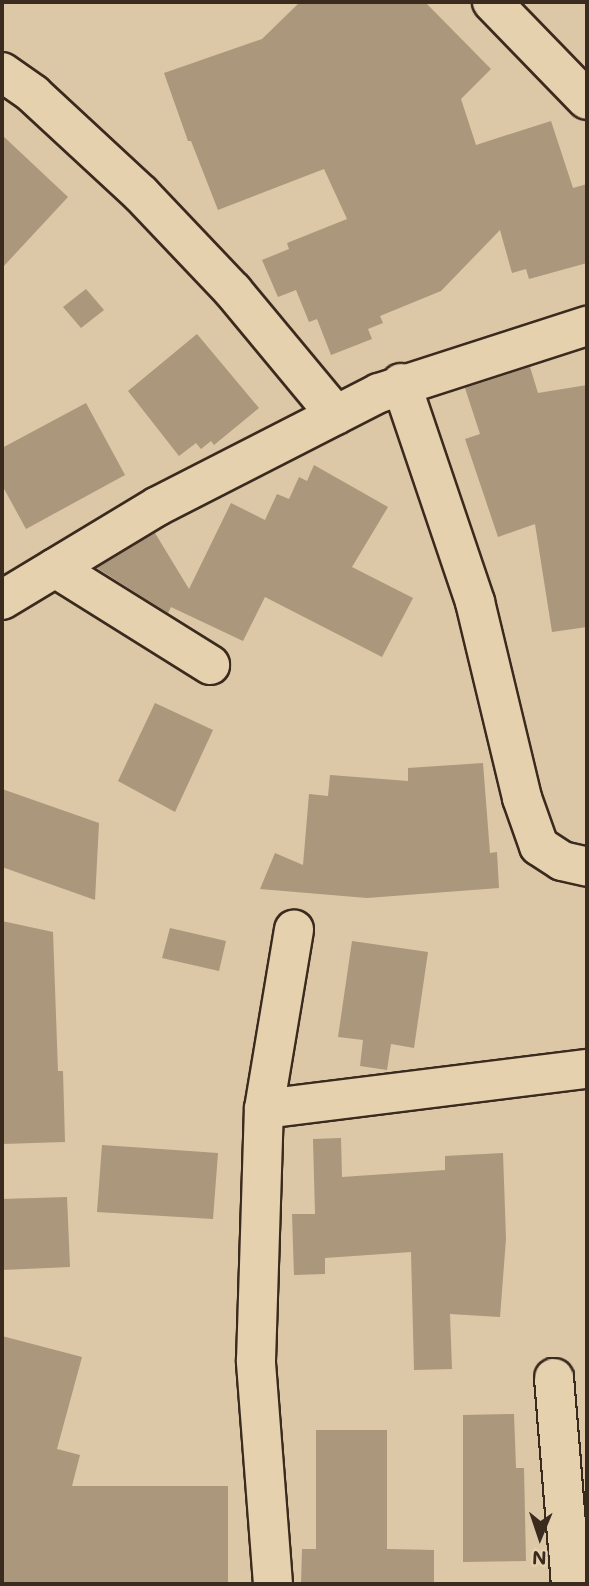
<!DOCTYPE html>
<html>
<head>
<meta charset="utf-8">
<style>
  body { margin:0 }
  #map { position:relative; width:589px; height:1586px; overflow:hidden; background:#dcc7a6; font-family:Mali,sans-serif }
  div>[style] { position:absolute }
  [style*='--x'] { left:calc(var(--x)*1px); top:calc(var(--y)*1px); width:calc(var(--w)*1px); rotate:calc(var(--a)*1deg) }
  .building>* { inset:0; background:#aa977c }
  .roads { filter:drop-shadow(2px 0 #3b2a1e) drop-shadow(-2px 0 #3b2a1e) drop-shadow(0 2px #3b2a1e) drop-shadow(0 -2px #3b2a1e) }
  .minor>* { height:38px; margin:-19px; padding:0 19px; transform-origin:19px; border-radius:19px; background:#e6d1af }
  span { translate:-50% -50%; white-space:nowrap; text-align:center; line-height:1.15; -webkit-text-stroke:7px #e6d1af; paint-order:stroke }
  .frame { position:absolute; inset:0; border:4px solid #3b2a1e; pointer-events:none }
  .north { position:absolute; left:505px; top:1502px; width:70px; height:70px; -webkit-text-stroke:5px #e6d1af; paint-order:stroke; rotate:182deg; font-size:19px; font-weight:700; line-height:28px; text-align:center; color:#3b2a1e }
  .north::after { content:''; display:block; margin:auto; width:24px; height:32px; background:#3b2a1e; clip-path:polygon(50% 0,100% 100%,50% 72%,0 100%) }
</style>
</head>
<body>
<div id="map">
  <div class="building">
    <i style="clip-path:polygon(300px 2px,425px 2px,491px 69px,461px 99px,476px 145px,551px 121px,573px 188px,587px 184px,587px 263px,529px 279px,526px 269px,512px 273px,500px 230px,441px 291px,380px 316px,383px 323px,368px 329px,372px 339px,331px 355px,317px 319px,309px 322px,296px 290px,278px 297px,262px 260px,289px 249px,287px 243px,347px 219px,324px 169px,218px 210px,191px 141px,188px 141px,164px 73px,262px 39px)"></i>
    <i style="clip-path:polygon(2px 135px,68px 197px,2px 268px)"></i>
    <i style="clip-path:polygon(86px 289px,104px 310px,81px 328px,63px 307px)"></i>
    <i style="clip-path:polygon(197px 334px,259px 408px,214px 445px,211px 441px,201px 449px,196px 443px,179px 456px,128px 391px)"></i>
    <i style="clip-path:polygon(530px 367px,538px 393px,587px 385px,587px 627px,552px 632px,535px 524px,498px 537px,465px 439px,480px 434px,465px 388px)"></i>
    <i style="clip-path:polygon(86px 403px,125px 475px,26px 529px,2px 485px,2px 448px)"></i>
    <i style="clip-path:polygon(314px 465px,388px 507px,352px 567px,413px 598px,382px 657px,265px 597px,243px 641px,171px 607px,168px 613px,97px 568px,155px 533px,189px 589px,231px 503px,265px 520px,277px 494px,289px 499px,299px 477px,307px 481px)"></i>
    <i style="clip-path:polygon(155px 703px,213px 730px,175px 812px,118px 781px)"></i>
    <i style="clip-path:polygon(483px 763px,490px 853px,497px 852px,499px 888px,367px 898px,260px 889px,275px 853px,303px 865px,309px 794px,328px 796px,330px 775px,408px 781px,408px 768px)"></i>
    <i style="clip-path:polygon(2px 789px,99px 823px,95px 900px,2px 867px)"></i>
    <i style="clip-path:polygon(2px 921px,53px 932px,58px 1071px,63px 1071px,65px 1142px,2px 1144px)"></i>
    <i style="clip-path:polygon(170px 928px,226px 941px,219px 971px,162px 958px)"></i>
    <i style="clip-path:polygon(352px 941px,428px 952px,414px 1048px,391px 1044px,387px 1070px,360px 1066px,363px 1040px,338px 1037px)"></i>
    <i style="clip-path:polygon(341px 1138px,342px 1177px,445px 1170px,445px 1156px,503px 1153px,506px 1239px,500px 1317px,450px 1314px,452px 1369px,414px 1370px,411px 1252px,325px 1258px,325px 1274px,294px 1275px,292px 1214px,315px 1214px,313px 1139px)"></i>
    <i style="clip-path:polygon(102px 1145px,218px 1153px,213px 1219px,97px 1212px)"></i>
    <i style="clip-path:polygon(67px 1197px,70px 1267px,2px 1270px,2px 1199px)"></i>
    <i style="clip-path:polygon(2px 1336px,82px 1357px,57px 1449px,80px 1455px,72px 1486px,228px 1486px,228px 1584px,2px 1584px)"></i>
    <i style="clip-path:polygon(514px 1414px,516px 1468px,524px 1468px,526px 1561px,463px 1562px,463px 1415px)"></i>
    <i style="clip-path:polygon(316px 1430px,387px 1430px,387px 1549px,434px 1550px,434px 1584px,301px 1584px,302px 1549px,316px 1549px)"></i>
  </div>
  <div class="roads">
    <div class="minor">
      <i style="--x:492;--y:2;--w:136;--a:45.9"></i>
      <i style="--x:2;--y:72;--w:38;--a:35"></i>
      <i style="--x:33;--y:94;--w:147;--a:42.8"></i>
      <i style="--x:141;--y:194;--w:134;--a:46.5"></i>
      <i style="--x:233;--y:291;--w:161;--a:50.3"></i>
      <i style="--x:401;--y:383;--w:231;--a:71.3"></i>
      <i style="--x:475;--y:602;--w:202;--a:76.5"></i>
      <i style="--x:522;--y:798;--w:51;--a:70.5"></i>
      <i style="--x:539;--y:846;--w:27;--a:33"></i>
      <i style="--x:562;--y:861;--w:26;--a:13"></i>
      <i style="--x:55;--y:568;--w:183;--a:32"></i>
      <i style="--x:2;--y:600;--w:182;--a:-31.1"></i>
      <i style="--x:158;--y:506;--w:248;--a:-27.1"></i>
      <i style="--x:379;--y:393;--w:219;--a:-17.9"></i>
      <i style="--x:264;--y:1109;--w:325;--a:-7.1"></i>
      <i style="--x:554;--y:1378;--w:207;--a:85.3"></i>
      <i style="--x:273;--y:1584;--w:224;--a:-94.4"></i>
      <i style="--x:256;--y:1361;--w:252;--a:-88.2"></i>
      <i style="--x:264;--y:1109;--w:182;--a:-80.5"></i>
    </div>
  </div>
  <div class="frame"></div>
  <div class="north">N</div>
</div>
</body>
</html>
